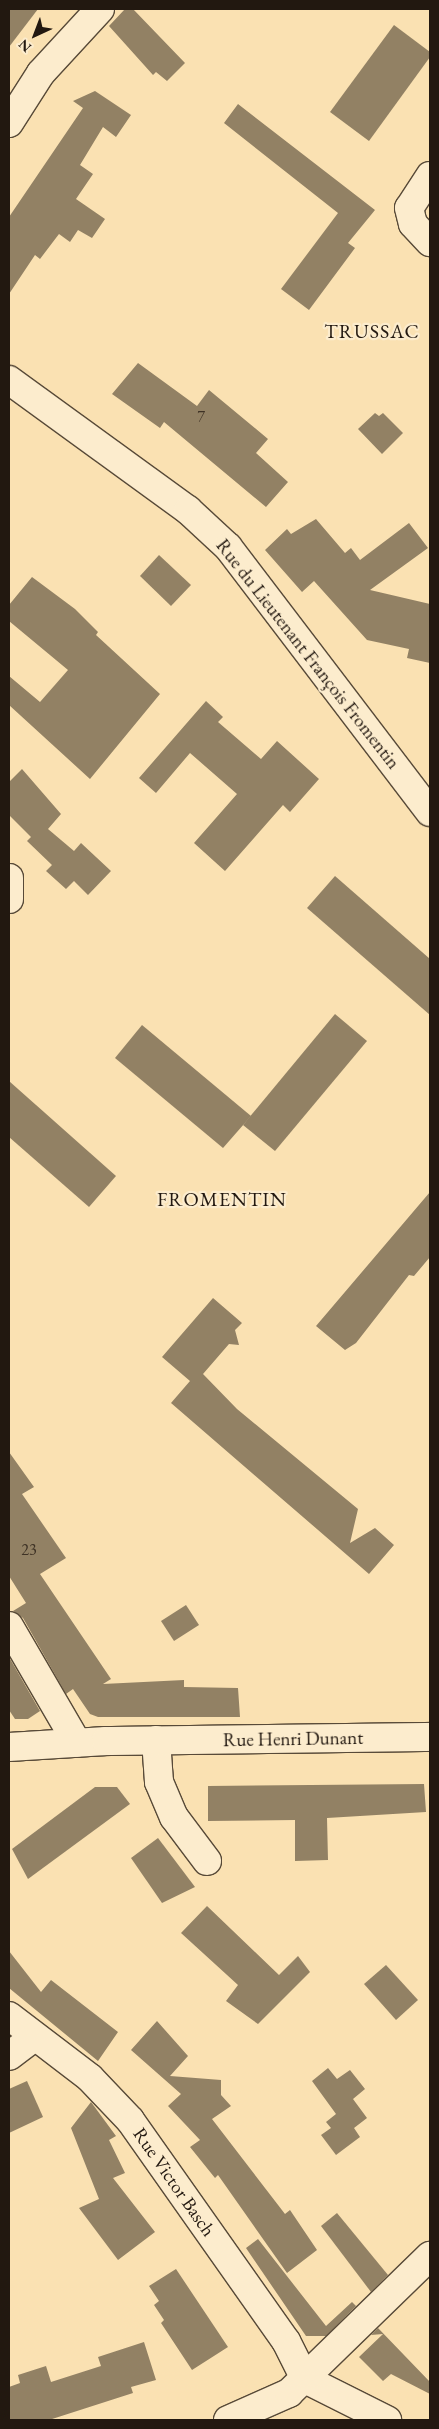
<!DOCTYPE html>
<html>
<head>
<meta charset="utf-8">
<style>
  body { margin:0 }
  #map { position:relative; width:439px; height:2429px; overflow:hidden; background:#fae1b2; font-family:"EB Garamond",serif }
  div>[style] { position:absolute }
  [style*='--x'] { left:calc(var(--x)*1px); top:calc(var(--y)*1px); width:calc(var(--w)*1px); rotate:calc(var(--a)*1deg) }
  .building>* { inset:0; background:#928164 }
  .roads { filter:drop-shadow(1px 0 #584a38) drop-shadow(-1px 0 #584a38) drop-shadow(0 1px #584a38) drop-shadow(0 -1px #584a38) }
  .street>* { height:28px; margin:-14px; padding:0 14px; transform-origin:14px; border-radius:14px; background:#fceccd }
  .secondary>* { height:28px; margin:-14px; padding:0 14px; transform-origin:14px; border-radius:14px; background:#fceccd }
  span { translate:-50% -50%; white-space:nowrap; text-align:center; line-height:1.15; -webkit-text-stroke:4.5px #fceccd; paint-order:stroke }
  .number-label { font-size:16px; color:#3e3225 }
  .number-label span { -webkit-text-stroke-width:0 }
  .street-label { font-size:19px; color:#221810 }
  .neighbourhood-label { font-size:20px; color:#221810; letter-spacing:1px }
  .frame { position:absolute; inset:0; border:10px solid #221810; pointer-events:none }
  .north { position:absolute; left:10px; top:10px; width:50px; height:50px; -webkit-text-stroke:4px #fceccd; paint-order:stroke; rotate:223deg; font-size:14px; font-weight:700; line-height:20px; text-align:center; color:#221810 }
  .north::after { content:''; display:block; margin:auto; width:18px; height:22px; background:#221810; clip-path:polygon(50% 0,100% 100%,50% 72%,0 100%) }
</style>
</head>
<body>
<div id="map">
  <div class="building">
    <i style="clip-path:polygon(9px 9px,38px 9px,9px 47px)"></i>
    <i style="clip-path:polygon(125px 9px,133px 9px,185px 63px,167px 81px,156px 72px,153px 75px,109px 26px)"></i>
    <i style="clip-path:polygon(394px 25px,430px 52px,430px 57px,369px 141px,330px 112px)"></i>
    <i style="clip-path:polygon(95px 91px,131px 115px,116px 137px,103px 127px,80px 165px,93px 174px,76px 199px,105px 219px,92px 238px,78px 230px,70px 242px,59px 234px,40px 259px,35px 255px,9px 294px,9px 217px,83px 108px,73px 101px)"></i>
    <i style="clip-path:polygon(238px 104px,375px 210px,348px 243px,355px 248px,309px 310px,281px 289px,338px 213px,224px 123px)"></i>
    <i style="clip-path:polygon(138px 363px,197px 406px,209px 390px,268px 439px,256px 453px,288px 482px,266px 507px,164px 422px,160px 428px,112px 394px)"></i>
    <i style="clip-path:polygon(375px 413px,379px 416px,383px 413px,403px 433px,382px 454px,358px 429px)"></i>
    <i style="clip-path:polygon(316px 519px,345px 553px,351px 548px,360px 560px,409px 523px,428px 548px,370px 590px,430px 604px,430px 663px,407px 658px,409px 649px,367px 640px,314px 581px,302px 592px,265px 550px,287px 529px,291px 534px)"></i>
    <i style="clip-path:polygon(159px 555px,191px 585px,171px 606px,140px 576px)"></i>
    <i style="clip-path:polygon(32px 577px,75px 609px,98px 632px,96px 635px,160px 694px,90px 779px,9px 705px,9px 676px,40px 702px,68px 670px,9px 621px,9px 605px)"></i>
    <i style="clip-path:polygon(206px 701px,223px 717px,218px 722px,261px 759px,277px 741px,319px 779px,290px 812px,283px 805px,225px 871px,194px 843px,237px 794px,190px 753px,156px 793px,139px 778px)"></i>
    <i style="clip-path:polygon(22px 769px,61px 814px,48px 829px,74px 851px,81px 843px,111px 871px,88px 895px,74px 881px,66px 889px,46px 871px,52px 865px,27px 841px,31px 837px,9px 815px,9px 782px)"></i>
    <i style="clip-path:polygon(335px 876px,430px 959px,430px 1015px,307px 908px)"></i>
    <i style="clip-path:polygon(335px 1014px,367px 1041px,275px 1151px,243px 1125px)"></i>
    <i style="clip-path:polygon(142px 1025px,251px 1116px,223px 1148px,115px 1058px)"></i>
    <i style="clip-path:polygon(9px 1081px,116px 1176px,89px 1207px,9px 1137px)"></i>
    <i style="clip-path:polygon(430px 1192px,430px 1257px,414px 1276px,409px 1275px,356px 1343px,345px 1350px,316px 1326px)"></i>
    <i style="clip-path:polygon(213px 1298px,242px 1323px,235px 1330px,239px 1345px,229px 1344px,203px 1374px,237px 1409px,358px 1509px,350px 1543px,375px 1528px,394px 1545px,369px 1574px,171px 1403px,190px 1381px,162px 1357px)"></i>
    <i style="clip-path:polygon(9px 1452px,34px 1487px,22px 1494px,66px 1558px,40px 1574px,111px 1679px,103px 1684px,184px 1680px,184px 1687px,238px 1688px,240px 1717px,98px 1717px,90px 1714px,73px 1689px,66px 1694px,23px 1618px,13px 1611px,26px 1603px,9px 1576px)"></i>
    <i style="clip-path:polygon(186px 1605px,199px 1625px,174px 1641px,161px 1621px)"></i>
    <i style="clip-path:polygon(9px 1657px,40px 1711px,28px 1719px,15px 1719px,9px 1710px)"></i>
    <i style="clip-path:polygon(424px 1784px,426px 1812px,327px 1818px,328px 1860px,295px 1861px,295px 1820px,208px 1821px,208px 1786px)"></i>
    <i style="clip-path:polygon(95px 1787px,117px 1787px,130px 1804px,28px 1879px,12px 1849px)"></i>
    <i style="clip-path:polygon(158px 1838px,195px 1887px,162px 1903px,131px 1858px)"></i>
    <i style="clip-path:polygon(207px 1906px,279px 1975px,298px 1956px,310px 1972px,258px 2024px,226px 2001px,238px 1985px,181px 1933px)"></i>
    <i style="clip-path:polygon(9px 1951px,41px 1992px,51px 1980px,118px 2032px,98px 2061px,9px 1988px)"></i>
    <i style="clip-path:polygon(386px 1965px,418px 2000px,396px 2020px,364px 1984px)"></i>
    <i style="clip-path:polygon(157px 2021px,188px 2056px,170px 2076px,221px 2080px,221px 2095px,231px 2106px,212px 2119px,285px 2214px,290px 2210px,317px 2250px,287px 2273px,218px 2175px,215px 2178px,190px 2147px,200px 2140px,168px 2106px,181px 2094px,131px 2050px)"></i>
    <i style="clip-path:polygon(328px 2068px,337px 2079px,350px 2070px,365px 2089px,353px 2099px,367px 2118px,354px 2128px,360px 2137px,336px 2155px,321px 2135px,331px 2128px,326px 2122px,336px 2114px,312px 2081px)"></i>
    <i style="clip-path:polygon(27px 2081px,43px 2117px,9px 2133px,9px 2089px)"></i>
    <i style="clip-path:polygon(91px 2102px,116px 2136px,109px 2140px,125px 2173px,113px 2178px,155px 2232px,118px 2260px,79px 2208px,99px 2199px,71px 2128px)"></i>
    <i style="clip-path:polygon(337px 2213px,388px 2275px,371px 2292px,321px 2226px)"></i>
    <i style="clip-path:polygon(258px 2239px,326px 2326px,352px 2302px,356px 2306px,326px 2336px,306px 2336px,246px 2248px)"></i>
    <i style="clip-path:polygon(176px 2269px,228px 2347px,192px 2370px,161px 2323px,164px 2320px,154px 2305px,159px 2301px,149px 2286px)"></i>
    <i style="clip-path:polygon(378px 2328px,430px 2382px,430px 2394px,391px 2374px,383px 2381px,359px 2357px,383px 2334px,371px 2335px)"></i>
    <i style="clip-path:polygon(144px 2342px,156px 2380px,131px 2387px,133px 2393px,49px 2420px,9px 2420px,9px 2387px,20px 2383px,18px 2375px,46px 2366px,51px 2382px,101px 2366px,98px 2357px)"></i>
  </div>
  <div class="roads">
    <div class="street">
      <i style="--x:9;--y:123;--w:59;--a:-57.4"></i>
      <i style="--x:41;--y:73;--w:87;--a:-47.3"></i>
      <i style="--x:430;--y:176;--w:38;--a:123"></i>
      <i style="--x:409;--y:208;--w:16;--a:76"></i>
      <i style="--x:413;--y:224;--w:25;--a:47"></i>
      <i style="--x:9;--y:380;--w:221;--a:36"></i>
      <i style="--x:188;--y:510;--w:54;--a:42.8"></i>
      <i style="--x:228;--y:547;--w:333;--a:52.7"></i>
      <i style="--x:9;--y:878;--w:21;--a:90"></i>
      <i style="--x:9;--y:1626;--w:135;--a:59.8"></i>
      <i style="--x:156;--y:1740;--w:42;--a:85.9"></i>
      <i style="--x:159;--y:1782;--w:38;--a:67"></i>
      <i style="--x:174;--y:1817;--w:55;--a:53.1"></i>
      <i style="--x:9;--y:1747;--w:97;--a:-3.5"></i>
      <i style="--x:106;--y:1741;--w:324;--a:-0.7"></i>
      <i style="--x:9;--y:2016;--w:102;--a:37.4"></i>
      <i style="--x:90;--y:2078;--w:58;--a:46.4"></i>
      <i style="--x:130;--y:2120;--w:271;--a:54.8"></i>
      <i style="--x:286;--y:2341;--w:42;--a:63.4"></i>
      <i style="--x:9;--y:2056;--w:31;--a:-37"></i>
    </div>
    <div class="secondary">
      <i style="--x:305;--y:2379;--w:92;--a:26.6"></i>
      <i style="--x:228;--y:2420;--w:67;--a:-23.9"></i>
      <i style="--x:289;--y:2393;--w:197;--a:-44.2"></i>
    </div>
  </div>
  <div class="number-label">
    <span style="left:201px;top:417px">7</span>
    <span style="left:29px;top:1550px">23</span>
  </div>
  <div class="street-label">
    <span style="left:308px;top:654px;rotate:52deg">Rue du Lieutenant François Fromentin</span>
    <span style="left:293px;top:1739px;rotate:-1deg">Rue Henri Dunant</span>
    <span style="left:174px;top:2182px;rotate:55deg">Rue Victor Basch</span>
  </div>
  <div class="neighbourhood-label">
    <span style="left:372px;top:331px">TRUSSAC</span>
    <span style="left:222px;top:1199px">FROMENTIN</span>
  </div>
  <div class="frame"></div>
  <div class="north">N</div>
</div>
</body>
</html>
